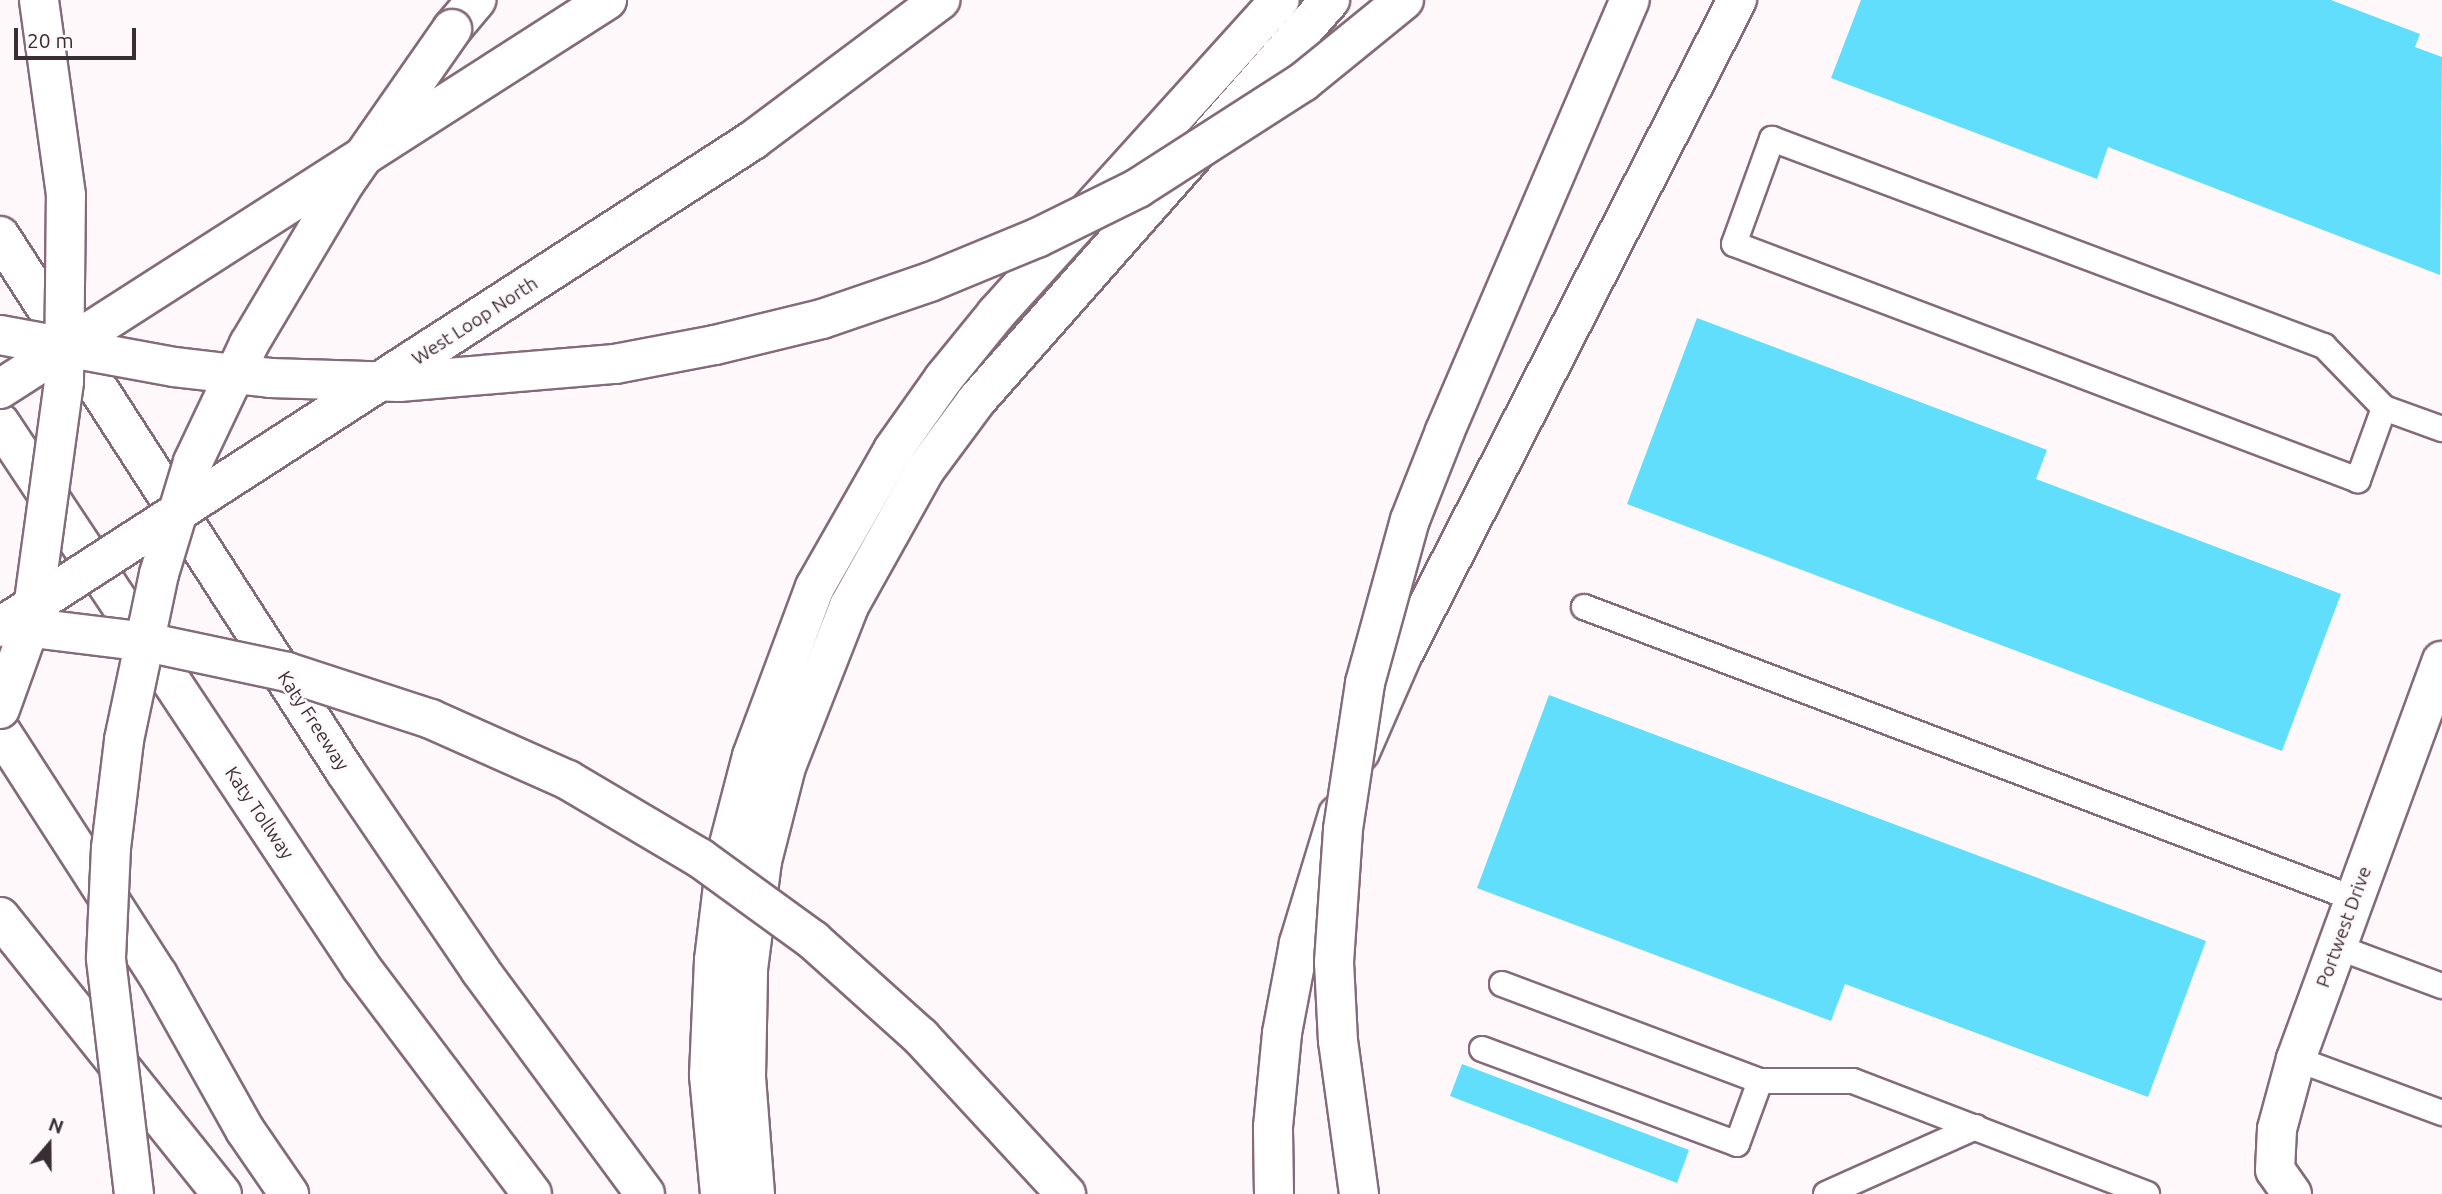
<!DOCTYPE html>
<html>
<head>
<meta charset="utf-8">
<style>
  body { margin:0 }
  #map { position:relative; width:2442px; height:1194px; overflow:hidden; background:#fef8fb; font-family:Ubuntu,sans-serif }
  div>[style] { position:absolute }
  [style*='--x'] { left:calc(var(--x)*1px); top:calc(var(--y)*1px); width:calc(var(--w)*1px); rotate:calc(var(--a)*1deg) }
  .building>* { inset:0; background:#60defb }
  .roads { filter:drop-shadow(2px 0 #846b79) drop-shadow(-2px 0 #846b79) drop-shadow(0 2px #846b79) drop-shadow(0 -2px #846b79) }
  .service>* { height:24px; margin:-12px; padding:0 12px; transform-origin:12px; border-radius:12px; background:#fff }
  .minor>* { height:38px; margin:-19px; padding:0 19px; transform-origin:19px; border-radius:19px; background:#fff }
  .motorway>* { height:38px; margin:-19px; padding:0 19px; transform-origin:19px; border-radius:19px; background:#fff }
  .bridges { filter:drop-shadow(2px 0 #846b79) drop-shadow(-2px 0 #846b79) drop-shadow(0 2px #846b79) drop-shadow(0 -2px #846b79) }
  .motorway-bridge>* { height:38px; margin:-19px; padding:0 19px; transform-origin:19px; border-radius:19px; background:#fff }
  span { translate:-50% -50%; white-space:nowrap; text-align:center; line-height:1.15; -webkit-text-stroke:5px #fef8fb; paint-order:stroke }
  .street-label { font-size:19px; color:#392e34 }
  .north { position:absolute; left:14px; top:1110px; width:70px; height:70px; -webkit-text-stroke:5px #fef8fb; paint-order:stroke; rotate:20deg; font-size:19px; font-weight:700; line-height:28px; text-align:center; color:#392e34 }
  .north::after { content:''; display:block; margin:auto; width:24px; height:32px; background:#392e34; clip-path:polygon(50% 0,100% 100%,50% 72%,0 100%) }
  .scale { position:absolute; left:14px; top:28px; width:122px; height:32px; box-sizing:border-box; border:4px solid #392e34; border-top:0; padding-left:9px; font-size:21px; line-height:24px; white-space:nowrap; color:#392e34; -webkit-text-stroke:5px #fef8fb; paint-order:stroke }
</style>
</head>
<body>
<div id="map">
  <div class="building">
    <i style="clip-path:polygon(1861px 0,2331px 0,2420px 34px,2415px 47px,2442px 57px,2440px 275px,2108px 147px,2097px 179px,1831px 78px)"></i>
    <i style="clip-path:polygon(1697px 318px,2047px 450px,2036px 479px,2341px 594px,2282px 751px,1627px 504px)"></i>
    <i style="clip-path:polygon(1549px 695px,2206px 941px,2148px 1097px,1845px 984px,1831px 1021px,1477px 888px)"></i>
    <i style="clip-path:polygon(1462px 1064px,1689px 1150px,1677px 1183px,1450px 1096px)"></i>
  </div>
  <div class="roads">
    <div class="service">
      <i style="--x:2384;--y:408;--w:77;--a:109.9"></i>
      <i style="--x:2358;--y:480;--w:667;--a:-159.28"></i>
      <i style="--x:1734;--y:244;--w:112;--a:-70.1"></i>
      <i style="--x:1772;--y:139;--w:590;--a:20.56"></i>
      <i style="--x:2324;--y:346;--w:86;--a:45.9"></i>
      <i style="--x:2384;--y:408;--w:62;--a:19.9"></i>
      <i style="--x:1584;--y:607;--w:824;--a:20.74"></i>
      <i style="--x:2337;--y:947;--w:112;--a:20.4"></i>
      <i style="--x:1502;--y:984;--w:276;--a:20.6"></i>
      <i style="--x:1760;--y:1081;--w:93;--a:0"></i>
      <i style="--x:1853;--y:1081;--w:315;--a:21"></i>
      <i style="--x:1482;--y:1049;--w:272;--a:20.4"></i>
      <i style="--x:1737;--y:1144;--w:67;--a:-69.9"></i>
      <i style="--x:2296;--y:1059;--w:156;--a:20.3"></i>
      <i style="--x:1826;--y:1194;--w:164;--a:-24.1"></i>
    </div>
    <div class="minor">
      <i style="--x:2292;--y:1194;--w:29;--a:-125"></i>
      <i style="--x:2275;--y:1170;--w:41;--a:-87.2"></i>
      <i style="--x:2277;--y:1129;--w:73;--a:-74.8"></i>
      <i style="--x:2296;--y:1059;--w:424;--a:-69.9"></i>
    </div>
    <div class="motorway">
      <i style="--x:452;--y:29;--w:38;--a:-50"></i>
      <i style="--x:0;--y:236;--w:637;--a:57.18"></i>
      <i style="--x:345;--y:771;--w:240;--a:55.8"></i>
      <i style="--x:480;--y:970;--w:278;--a:53.6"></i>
      <i style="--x:0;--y:423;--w:653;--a:56.43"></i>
      <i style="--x:361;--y:967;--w:284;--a:53"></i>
      <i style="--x:0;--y:730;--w:292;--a:57.2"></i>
      <i style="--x:158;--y:975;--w:178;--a:60.7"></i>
      <i style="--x:245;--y:1130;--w:78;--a:55.5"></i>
      <i style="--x:1360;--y:752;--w:105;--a:-66.4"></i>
      <i style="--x:1402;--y:656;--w:737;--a:-62.95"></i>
      <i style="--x:0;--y:917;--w:355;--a:51.3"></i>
      <i style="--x:720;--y:1194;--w:120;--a:-95.3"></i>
      <i style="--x:709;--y:1075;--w:115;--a:-87.5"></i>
      <i style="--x:714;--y:960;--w:109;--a:-83.1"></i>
      <i style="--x:727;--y:852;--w:99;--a:-75.4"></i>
      <i style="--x:752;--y:756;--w:180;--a:-69.6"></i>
      <i style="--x:815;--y:587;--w:158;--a:-60.3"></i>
      <i style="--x:893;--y:450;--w:88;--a:-54.7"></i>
      <i style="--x:944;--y:378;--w:82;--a:-50.9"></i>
      <i style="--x:996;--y:314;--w:423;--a:-47.9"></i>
      <i style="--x:755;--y:1194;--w:117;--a:-94.4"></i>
      <i style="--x:746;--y:1077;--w:108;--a:-88.9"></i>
      <i style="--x:748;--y:969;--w:109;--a:-82.6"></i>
      <i style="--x:762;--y:861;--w:97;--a:-75.7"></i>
      <i style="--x:786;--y:767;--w:173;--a:-68.6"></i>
      <i style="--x:849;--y:606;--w:156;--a:-60.8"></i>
      <i style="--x:925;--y:470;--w:86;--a:-53.5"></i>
      <i style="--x:976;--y:401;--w:535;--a:-48.56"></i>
      <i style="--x:1274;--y:1194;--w:67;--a:-90.9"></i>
      <i style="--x:1273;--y:1127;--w:94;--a:-84.5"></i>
      <i style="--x:1282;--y:1033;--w:92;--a:-79.3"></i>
      <i style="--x:1299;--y:943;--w:134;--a:-73.1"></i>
    </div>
  </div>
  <div class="bridges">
    <div class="motorway-bridge">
      <i style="--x:0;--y:335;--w:177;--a:10.4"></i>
      <i style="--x:174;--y:367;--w:97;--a:6.5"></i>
      <i style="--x:270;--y:378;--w:129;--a:1.8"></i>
      <i style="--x:399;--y:382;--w:217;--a:-4.8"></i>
      <i style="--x:615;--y:364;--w:102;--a:-10.8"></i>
      <i style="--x:715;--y:345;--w:110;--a:-13.7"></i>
      <i style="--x:822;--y:319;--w:114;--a:-18.9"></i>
      <i style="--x:930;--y:282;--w:116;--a:-22.4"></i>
      <i style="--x:1037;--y:238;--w:113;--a:-26.3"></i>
      <i style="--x:1138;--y:188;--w:196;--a:-32.7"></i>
      <i style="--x:1303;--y:82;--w:130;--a:-39.1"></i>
      <i style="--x:0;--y:389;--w:721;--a:-32.65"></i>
      <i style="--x:0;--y:624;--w:147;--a:7"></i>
      <i style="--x:146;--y:642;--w:144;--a:12"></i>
      <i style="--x:287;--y:672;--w:151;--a:18.1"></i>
      <i style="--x:431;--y:719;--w:150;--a:24"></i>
      <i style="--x:568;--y:780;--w:153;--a:30.6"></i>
      <i style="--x:700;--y:858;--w:140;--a:36"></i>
      <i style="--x:813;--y:940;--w:145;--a:41.9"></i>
      <i style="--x:921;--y:1037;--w:214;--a:47.3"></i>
      <i style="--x:0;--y:627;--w:897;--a:-32.89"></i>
      <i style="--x:753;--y:140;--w:234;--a:-36.8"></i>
      <i style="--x:0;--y:709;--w:91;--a:-70.2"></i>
      <i style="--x:31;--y:623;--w:244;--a:-82.2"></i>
      <i style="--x:64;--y:381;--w:186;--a:-89.4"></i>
      <i style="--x:66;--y:195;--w:197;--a:-97.9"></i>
      <i style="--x:134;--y:1194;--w:238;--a:-96.8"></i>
      <i style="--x:106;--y:958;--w:110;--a:-87.4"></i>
      <i style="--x:111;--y:848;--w:109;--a:-83.1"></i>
      <i style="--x:124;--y:740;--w:170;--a:-78.1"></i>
      <i style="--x:159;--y:574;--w:117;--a:-73.1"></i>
      <i style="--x:193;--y:462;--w:131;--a:-64.6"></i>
      <i style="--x:249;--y:344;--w:186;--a:-59.3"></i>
      <i style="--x:344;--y:184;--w:189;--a:-55.1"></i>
      <i style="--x:1359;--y:1194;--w:154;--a:-97.8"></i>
      <i style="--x:1338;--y:1041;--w:79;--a:-92.9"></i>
      <i style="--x:1334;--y:962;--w:133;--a:-86.1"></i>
      <i style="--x:1343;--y:829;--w:148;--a:-81.4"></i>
      <i style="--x:1365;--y:683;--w:169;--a:-74.6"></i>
      <i style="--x:1410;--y:520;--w:96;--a:-68.5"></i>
      <i style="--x:1445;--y:431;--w:469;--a:-66.8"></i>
    </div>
  </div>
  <div class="street-label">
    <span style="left:475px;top:321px;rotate:-33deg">West Loop North</span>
    <span style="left:313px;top:721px;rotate:57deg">Katy Freeway</span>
    <span style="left:259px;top:813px;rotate:56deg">Katy Tollway</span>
    <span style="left:2344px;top:927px;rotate:-70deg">Portwest Drive</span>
  </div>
  <div class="north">N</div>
  <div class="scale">20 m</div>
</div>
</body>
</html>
